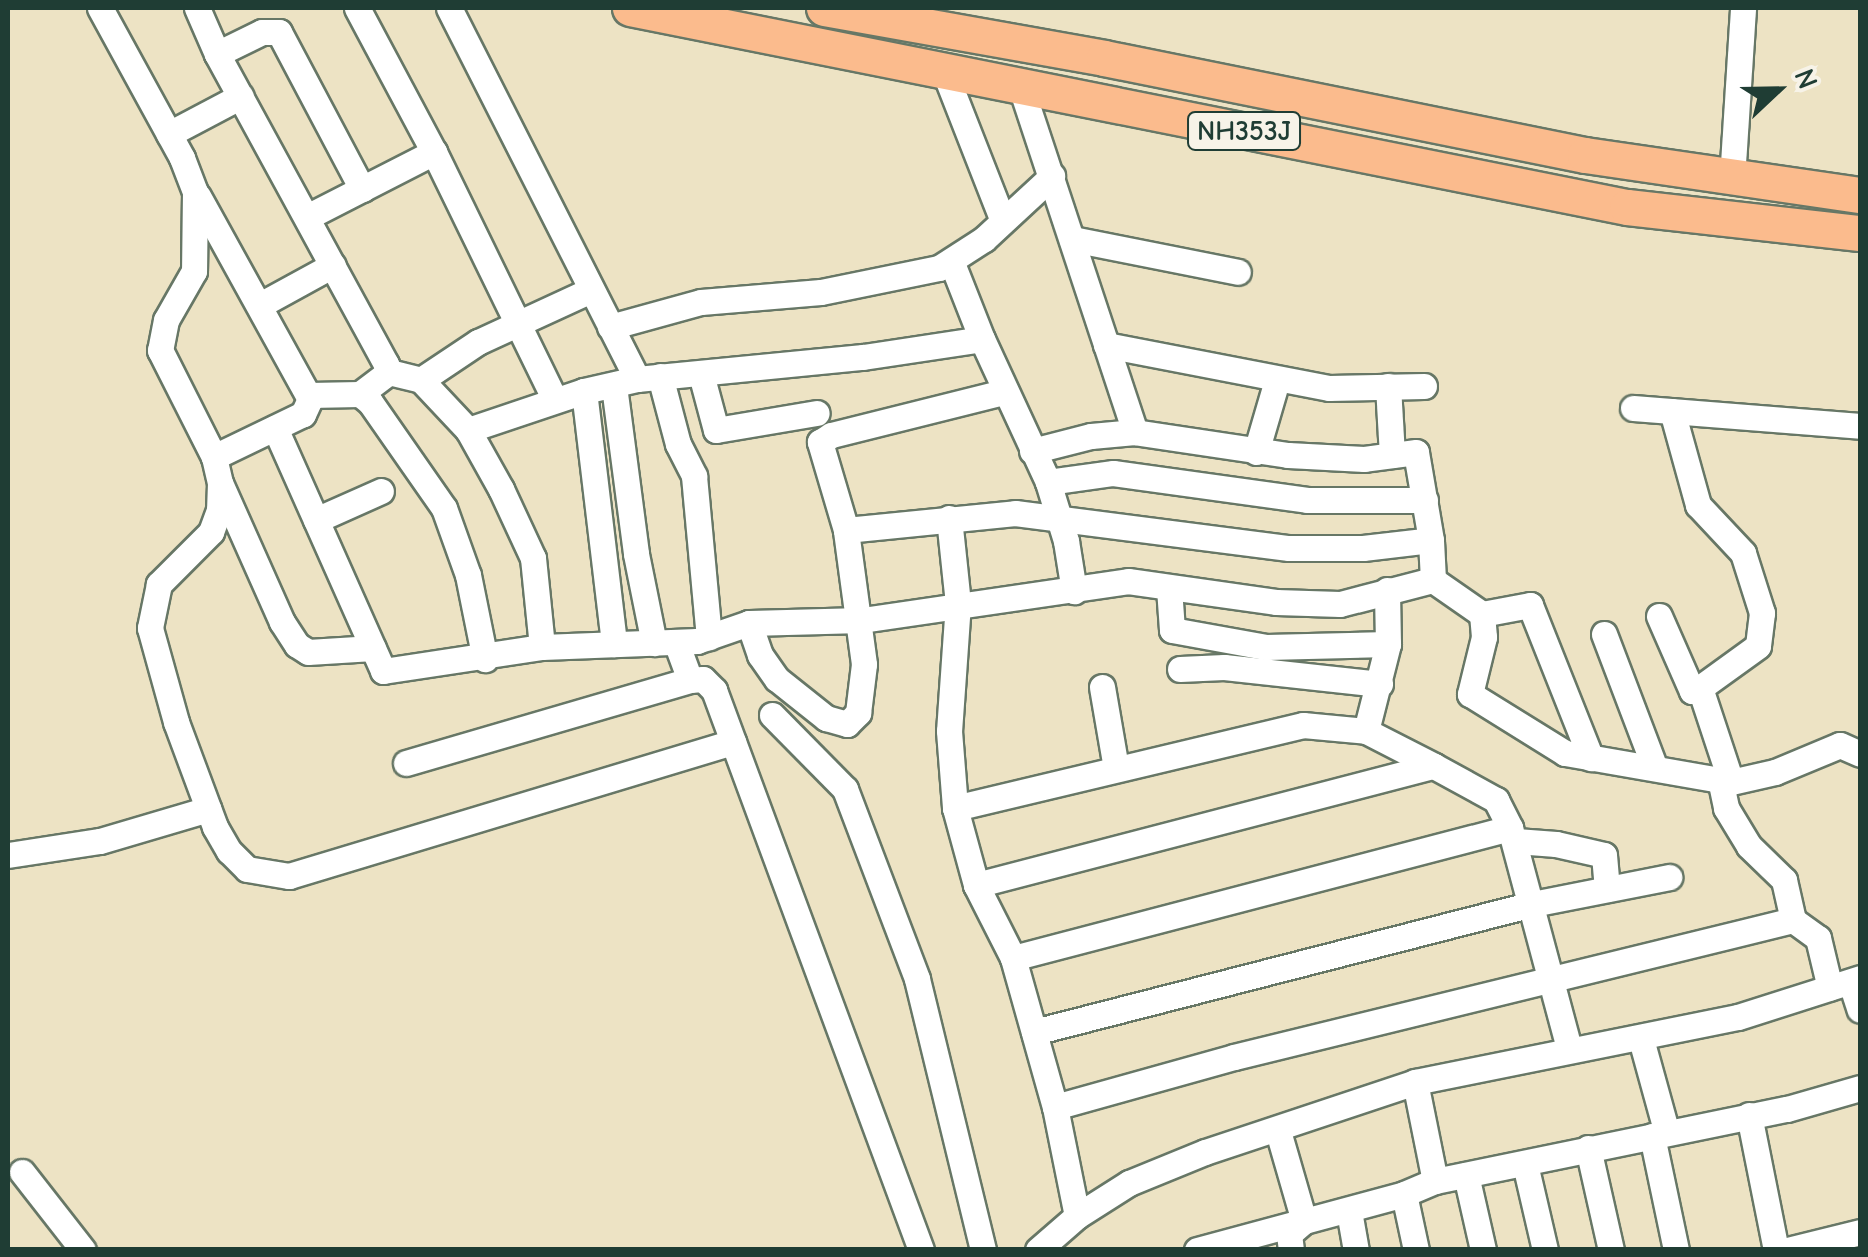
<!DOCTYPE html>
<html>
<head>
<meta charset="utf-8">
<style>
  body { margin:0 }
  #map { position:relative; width:1868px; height:1257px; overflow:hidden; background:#ede3c4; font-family:"Comic Neue",sans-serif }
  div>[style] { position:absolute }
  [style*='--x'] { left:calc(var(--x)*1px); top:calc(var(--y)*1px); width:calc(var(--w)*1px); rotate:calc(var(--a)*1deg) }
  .roads { filter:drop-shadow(2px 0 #677766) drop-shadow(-2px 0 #677766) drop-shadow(0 2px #677766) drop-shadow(0 -2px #677766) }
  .minor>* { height:25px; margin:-12.5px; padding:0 12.5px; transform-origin:12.5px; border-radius:12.5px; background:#fff }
  .highway>* { height:35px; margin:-17.5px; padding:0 17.5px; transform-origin:17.5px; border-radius:17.5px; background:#fbbb8d }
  span { translate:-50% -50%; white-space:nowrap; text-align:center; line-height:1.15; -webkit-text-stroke:8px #f7f3e8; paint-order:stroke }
  .shield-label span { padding:2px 8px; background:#f7f3e8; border:2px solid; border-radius:8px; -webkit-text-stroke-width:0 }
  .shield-label { font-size:28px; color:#1f3d34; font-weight:700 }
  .frame { position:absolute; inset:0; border:10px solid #1f3d34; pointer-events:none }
  .north { position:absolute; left:1728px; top:40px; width:100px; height:100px; -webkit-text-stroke:8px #f7f3e8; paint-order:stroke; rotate:68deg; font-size:28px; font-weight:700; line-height:40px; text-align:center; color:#1f3d34 }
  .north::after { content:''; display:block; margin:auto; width:35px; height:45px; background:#1f3d34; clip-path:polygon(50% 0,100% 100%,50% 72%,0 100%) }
</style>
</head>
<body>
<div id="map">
  <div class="roads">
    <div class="minor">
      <i style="--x:100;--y:8;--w:171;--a:61.3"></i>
      <i style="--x:182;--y:158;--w:36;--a:69"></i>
      <i style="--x:195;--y:192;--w:79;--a:90.7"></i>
      <i style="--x:194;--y:271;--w:56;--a:119.7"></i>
      <i style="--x:166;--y:320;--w:31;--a:101"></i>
      <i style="--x:160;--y:350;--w:120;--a:63.2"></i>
      <i style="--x:214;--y:457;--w:27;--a:77"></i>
      <i style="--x:220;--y:483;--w:27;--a:92"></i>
      <i style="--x:219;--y:510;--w:23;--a:110"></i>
      <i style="--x:211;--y:532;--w:74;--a:135"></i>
      <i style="--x:159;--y:584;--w:45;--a:101.6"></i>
      <i style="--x:150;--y:628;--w:98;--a:74.5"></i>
      <i style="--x:176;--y:722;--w:112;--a:69.6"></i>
      <i style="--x:215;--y:827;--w:28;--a:60"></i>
      <i style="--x:229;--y:851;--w:25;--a:45"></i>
      <i style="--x:247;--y:869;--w:43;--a:9.5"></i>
      <i style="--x:289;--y:876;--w:464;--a:-16.8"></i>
      <i style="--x:197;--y:8;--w:50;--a:66.5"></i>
      <i style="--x:217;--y:54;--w:353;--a:61.4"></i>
      <i style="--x:386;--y:364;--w:9;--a:69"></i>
      <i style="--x:389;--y:372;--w:36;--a:143"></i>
      <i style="--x:357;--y:8;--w:163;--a:61.9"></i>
      <i style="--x:434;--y:152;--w:276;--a:64"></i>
      <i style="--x:449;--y:8;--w:416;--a:63.1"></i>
      <i style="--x:217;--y:54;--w:50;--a:-26.1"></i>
      <i style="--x:262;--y:32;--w:17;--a:0"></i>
      <i style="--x:279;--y:32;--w:178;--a:62.1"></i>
      <i style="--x:943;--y:68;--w:164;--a:68.6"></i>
      <i style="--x:169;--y:134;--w:81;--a:-27.8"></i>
      <i style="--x:1732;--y:179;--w:171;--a:-86.3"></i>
      <i style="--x:198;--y:196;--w:232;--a:61.1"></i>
      <i style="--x:310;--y:399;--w:17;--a:115"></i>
      <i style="--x:303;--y:414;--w:99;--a:154.2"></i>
      <i style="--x:307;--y:217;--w:143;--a:-27.1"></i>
      <i style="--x:1072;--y:239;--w:169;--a:11.2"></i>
      <i style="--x:952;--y:263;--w:82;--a:68.5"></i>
      <i style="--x:260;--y:305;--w:83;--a:-28.7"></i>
      <i style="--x:610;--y:327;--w:94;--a:-15.4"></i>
      <i style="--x:701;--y:302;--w:120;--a:-4.8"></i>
      <i style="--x:821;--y:292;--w:120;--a:-11.5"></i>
      <i style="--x:939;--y:268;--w:54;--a:-32.8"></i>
      <i style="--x:984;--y:239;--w:93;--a:-42.8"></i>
      <i style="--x:1106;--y:345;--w:227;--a:10.9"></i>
      <i style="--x:1329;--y:388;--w:95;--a:-1.2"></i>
      <i style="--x:389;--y:372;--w:33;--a:14"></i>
      <i style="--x:421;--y:380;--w:69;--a:46.8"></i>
      <i style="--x:468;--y:430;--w:68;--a:60.8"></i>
      <i style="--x:501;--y:489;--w:76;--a:65.1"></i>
      <i style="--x:533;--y:558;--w:89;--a:84.2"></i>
      <i style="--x:701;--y:374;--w:58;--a:75"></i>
      <i style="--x:716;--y:430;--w:102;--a:-9.6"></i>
      <i style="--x:660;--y:376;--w:70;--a:75.2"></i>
      <i style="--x:678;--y:444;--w:36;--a:63"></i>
      <i style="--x:694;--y:476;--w:162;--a:84.7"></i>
      <i style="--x:421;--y:380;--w:69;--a:-33.7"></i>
      <i style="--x:478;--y:342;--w:124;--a:-24.7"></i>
      <i style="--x:614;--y:386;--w:169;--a:82.5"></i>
      <i style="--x:636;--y:554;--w:91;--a:78.6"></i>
      <i style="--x:1388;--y:386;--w:69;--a:86.7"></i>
      <i style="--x:584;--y:391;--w:255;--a:83.2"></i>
      <i style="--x:309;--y:395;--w:51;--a:-1.1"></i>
      <i style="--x:360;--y:394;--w:13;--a:39"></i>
      <i style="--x:370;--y:402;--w:129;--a:55.1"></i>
      <i style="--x:444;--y:508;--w:71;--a:70.3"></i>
      <i style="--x:468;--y:575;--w:86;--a:78.6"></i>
      <i style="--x:1633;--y:408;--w:228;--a:4.5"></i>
      <i style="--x:1672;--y:411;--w:98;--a:74.5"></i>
      <i style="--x:1698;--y:505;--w:66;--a:46.8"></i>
      <i style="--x:1743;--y:553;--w:63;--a:72.4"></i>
      <i style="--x:1762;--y:613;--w:33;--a:97"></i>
      <i style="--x:1758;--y:646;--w:72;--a:144.1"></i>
      <i style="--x:1700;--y:688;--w:99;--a:71.7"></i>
      <i style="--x:275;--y:428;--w:266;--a:66"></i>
      <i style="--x:383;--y:671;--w:161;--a:-8.6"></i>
      <i style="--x:542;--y:647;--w:155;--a:-2.2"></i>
      <i style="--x:697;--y:641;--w:55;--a:-19.1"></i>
      <i style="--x:749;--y:623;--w:113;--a:-1.5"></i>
      <i style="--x:862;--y:620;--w:269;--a:-8.3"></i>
      <i style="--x:1128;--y:581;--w:149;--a:8.1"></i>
      <i style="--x:1276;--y:602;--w:64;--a:1.8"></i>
      <i style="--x:1340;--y:604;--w:96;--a:-14.5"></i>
      <i style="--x:1433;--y:580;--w:40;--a:-92.9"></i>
      <i style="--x:1431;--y:540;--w:89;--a:-99.7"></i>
      <i style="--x:1416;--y:452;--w:52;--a:172.3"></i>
      <i style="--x:1364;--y:459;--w:76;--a:-177"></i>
      <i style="--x:1288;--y:455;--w:155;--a:-171.5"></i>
      <i style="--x:1135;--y:432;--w:366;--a:-108.3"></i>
      <i style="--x:468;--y:430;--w:122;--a:-18.6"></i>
      <i style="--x:584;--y:391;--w:54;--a:-12.8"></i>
      <i style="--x:637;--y:379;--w:227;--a:-5.6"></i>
      <i style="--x:863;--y:357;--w:120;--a:-8.6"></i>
      <i style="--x:982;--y:339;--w:157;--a:65.2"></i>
      <i style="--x:1048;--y:482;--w:62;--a:73"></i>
      <i style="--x:1066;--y:541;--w:51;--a:80.9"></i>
      <i style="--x:1032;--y:451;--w:61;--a:-14.3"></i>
      <i style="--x:1091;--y:436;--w:44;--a:-5.2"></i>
      <i style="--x:1256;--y:452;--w:75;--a:-73.7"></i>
      <i style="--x:1048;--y:482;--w:66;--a:-7.9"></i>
      <i style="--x:1113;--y:473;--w:196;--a:7.9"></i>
      <i style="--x:1307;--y:500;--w:118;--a:0"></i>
      <i style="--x:221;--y:485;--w:150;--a:66"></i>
      <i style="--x:282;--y:622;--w:27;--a:57"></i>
      <i style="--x:297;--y:645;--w:13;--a:32"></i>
      <i style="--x:308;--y:652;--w:65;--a:-3.5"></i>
      <i style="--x:949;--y:518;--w:85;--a:84"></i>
      <i style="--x:958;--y:603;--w:128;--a:94"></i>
      <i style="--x:949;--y:731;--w:77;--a:85.5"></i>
      <i style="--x:955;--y:808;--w:80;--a:74.7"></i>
      <i style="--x:976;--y:885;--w:82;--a:63.1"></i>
      <i style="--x:1013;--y:958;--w:155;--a:74.3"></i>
      <i style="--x:1055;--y:1107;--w:111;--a:78.6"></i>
      <i style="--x:316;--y:520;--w:71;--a:-24"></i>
      <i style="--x:846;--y:530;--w:92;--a:-106.5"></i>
      <i style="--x:820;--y:442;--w:13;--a:-32"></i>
      <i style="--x:831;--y:435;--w:178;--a:-14"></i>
      <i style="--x:1433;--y:580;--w:60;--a:34.8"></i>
      <i style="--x:1482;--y:614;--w:23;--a:85"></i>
      <i style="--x:1484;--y:637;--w:59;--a:103.8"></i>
      <i style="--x:1470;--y:694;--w:112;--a:31.8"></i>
      <i style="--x:1565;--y:753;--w:169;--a:9.9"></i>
      <i style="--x:1731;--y:782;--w:45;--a:-12.8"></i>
      <i style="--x:1775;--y:772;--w:70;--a:-22.6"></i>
      <i style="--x:1840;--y:745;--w:22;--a:24"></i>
      <i style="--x:1169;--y:588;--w:42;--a:85.9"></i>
      <i style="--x:1172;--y:630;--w:96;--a:10.3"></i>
      <i style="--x:1266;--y:647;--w:122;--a:-1.4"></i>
      <i style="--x:1388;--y:644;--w:54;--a:-91.1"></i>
      <i style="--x:1482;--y:614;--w:49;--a:-10.6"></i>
      <i style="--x:1530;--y:605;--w:165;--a:68.3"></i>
      <i style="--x:1659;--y:616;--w:82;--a:66.3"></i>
      <i style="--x:1692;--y:691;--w:9;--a:-21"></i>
      <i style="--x:749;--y:623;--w:34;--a:71"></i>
      <i style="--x:760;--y:655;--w:29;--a:55"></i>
      <i style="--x:777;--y:679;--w:63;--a:38.5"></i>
      <i style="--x:826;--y:718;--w:22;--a:16"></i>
      <i style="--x:847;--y:724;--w:16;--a:-45"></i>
      <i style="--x:858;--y:713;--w:49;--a:-83"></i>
      <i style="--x:864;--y:664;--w:135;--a:-97.7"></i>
      <i style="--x:846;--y:530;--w:170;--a:-5.7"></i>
      <i style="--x:1015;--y:513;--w:276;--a:7.3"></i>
      <i style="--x:1289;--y:548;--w:74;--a:0"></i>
      <i style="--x:1363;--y:548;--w:68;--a:-6.7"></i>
      <i style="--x:1604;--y:634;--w:143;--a:69.2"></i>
      <i style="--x:676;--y:642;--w:40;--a:69.8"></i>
      <i style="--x:690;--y:680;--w:13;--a:-4"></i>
      <i style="--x:703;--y:679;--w:16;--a:45"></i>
      <i style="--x:714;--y:690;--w:597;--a:69.71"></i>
      <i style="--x:1180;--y:669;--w:44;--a:-2.6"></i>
      <i style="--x:1224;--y:667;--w:157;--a:6.2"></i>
      <i style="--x:1102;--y:687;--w:82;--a:80.2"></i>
      <i style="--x:772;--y:715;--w:104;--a:45.4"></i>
      <i style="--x:845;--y:789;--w:203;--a:69.2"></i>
      <i style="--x:917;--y:979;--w:279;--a:76.3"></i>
      <i style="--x:1366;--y:731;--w:90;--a:-75.8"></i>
      <i style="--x:406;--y:763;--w:296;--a:-16.3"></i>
      <i style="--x:1720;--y:779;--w:30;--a:78"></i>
      <i style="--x:1726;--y:808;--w:44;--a:58.8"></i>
      <i style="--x:1749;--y:846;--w:49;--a:44.2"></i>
      <i style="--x:1784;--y:880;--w:41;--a:77.3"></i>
      <i style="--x:955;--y:808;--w:358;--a:-13.4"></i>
      <i style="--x:1303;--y:725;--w:63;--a:5.4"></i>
      <i style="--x:1366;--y:731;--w:76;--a:27.2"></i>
      <i style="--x:1516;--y:841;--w:40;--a:4.3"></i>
      <i style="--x:1556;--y:844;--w:49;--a:12.9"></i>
      <i style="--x:1604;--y:855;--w:34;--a:85"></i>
      <i style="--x:8;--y:855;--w:93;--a:-8.7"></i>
      <i style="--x:100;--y:841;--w:113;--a:-16.5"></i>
      <i style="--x:976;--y:885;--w:473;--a:-14.6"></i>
      <i style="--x:1434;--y:766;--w:71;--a:28.7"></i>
      <i style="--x:1496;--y:800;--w:31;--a:63"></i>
      <i style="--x:1013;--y:958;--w:514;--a:-14.66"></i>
      <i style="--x:1510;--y:828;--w:228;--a:75"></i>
      <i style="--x:1851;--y:983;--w:28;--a:72"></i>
      <i style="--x:1034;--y:1032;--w:514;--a:-14.41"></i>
      <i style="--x:1532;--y:904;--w:140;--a:-11.1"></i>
      <i style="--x:1641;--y:1039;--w:94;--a:74.6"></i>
      <i style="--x:1415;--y:1082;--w:101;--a:78.6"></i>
      <i style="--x:1055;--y:1107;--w:186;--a:-15.6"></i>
      <i style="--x:1234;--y:1057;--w:576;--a:-13.77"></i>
      <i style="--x:1793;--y:920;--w:31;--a:36"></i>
      <i style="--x:1818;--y:938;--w:51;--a:76.5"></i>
      <i style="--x:1749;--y:1115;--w:138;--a:78.7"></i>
      <i style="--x:1278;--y:1131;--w:94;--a:73.9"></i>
      <i style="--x:1304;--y:1221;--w:20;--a:139"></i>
      <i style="--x:1289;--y:1234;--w:16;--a:83"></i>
      <i style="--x:1652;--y:1136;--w:116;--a:78.1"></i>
      <i style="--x:1588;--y:1148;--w:105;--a:77.3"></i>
      <i style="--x:1525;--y:1164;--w:88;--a:76.9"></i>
      <i style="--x:22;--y:1172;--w:99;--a:52"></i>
      <i style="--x:1466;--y:1175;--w:77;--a:77.2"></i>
      <i style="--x:1349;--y:1211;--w:40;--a:80"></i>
      <i style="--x:1038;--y:1250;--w:52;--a:-41.1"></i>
      <i style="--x:1077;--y:1216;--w:62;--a:-32.4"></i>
      <i style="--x:1129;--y:1183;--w:82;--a:-22.2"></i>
      <i style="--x:1205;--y:1152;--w:221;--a:-18.4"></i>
      <i style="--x:1415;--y:1082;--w:329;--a:-11.4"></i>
      <i style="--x:1738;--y:1017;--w:128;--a:-17.7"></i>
      <i style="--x:1197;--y:1250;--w:214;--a:-15.1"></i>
      <i style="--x:1416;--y:1250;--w:57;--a:-102.1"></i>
      <i style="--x:1404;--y:1194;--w:34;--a:-23"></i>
      <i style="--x:1435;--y:1181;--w:359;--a:-11.6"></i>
      <i style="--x:1787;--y:1109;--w:76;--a:-16"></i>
      <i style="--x:1788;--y:1250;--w:74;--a:-14"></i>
    </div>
    <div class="highway">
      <i style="--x:630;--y:8;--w:1017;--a:11.29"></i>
      <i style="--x:1627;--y:207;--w:234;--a:6.4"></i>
      <i style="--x:824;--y:8;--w:284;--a:10.1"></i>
      <i style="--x:1104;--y:58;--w:491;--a:11.4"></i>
      <i style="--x:1585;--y:155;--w:278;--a:8.3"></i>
    </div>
  </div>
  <div class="shield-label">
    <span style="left:1244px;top:131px">NH353J</span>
  </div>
  <div class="frame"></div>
  <div class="north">N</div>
</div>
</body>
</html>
